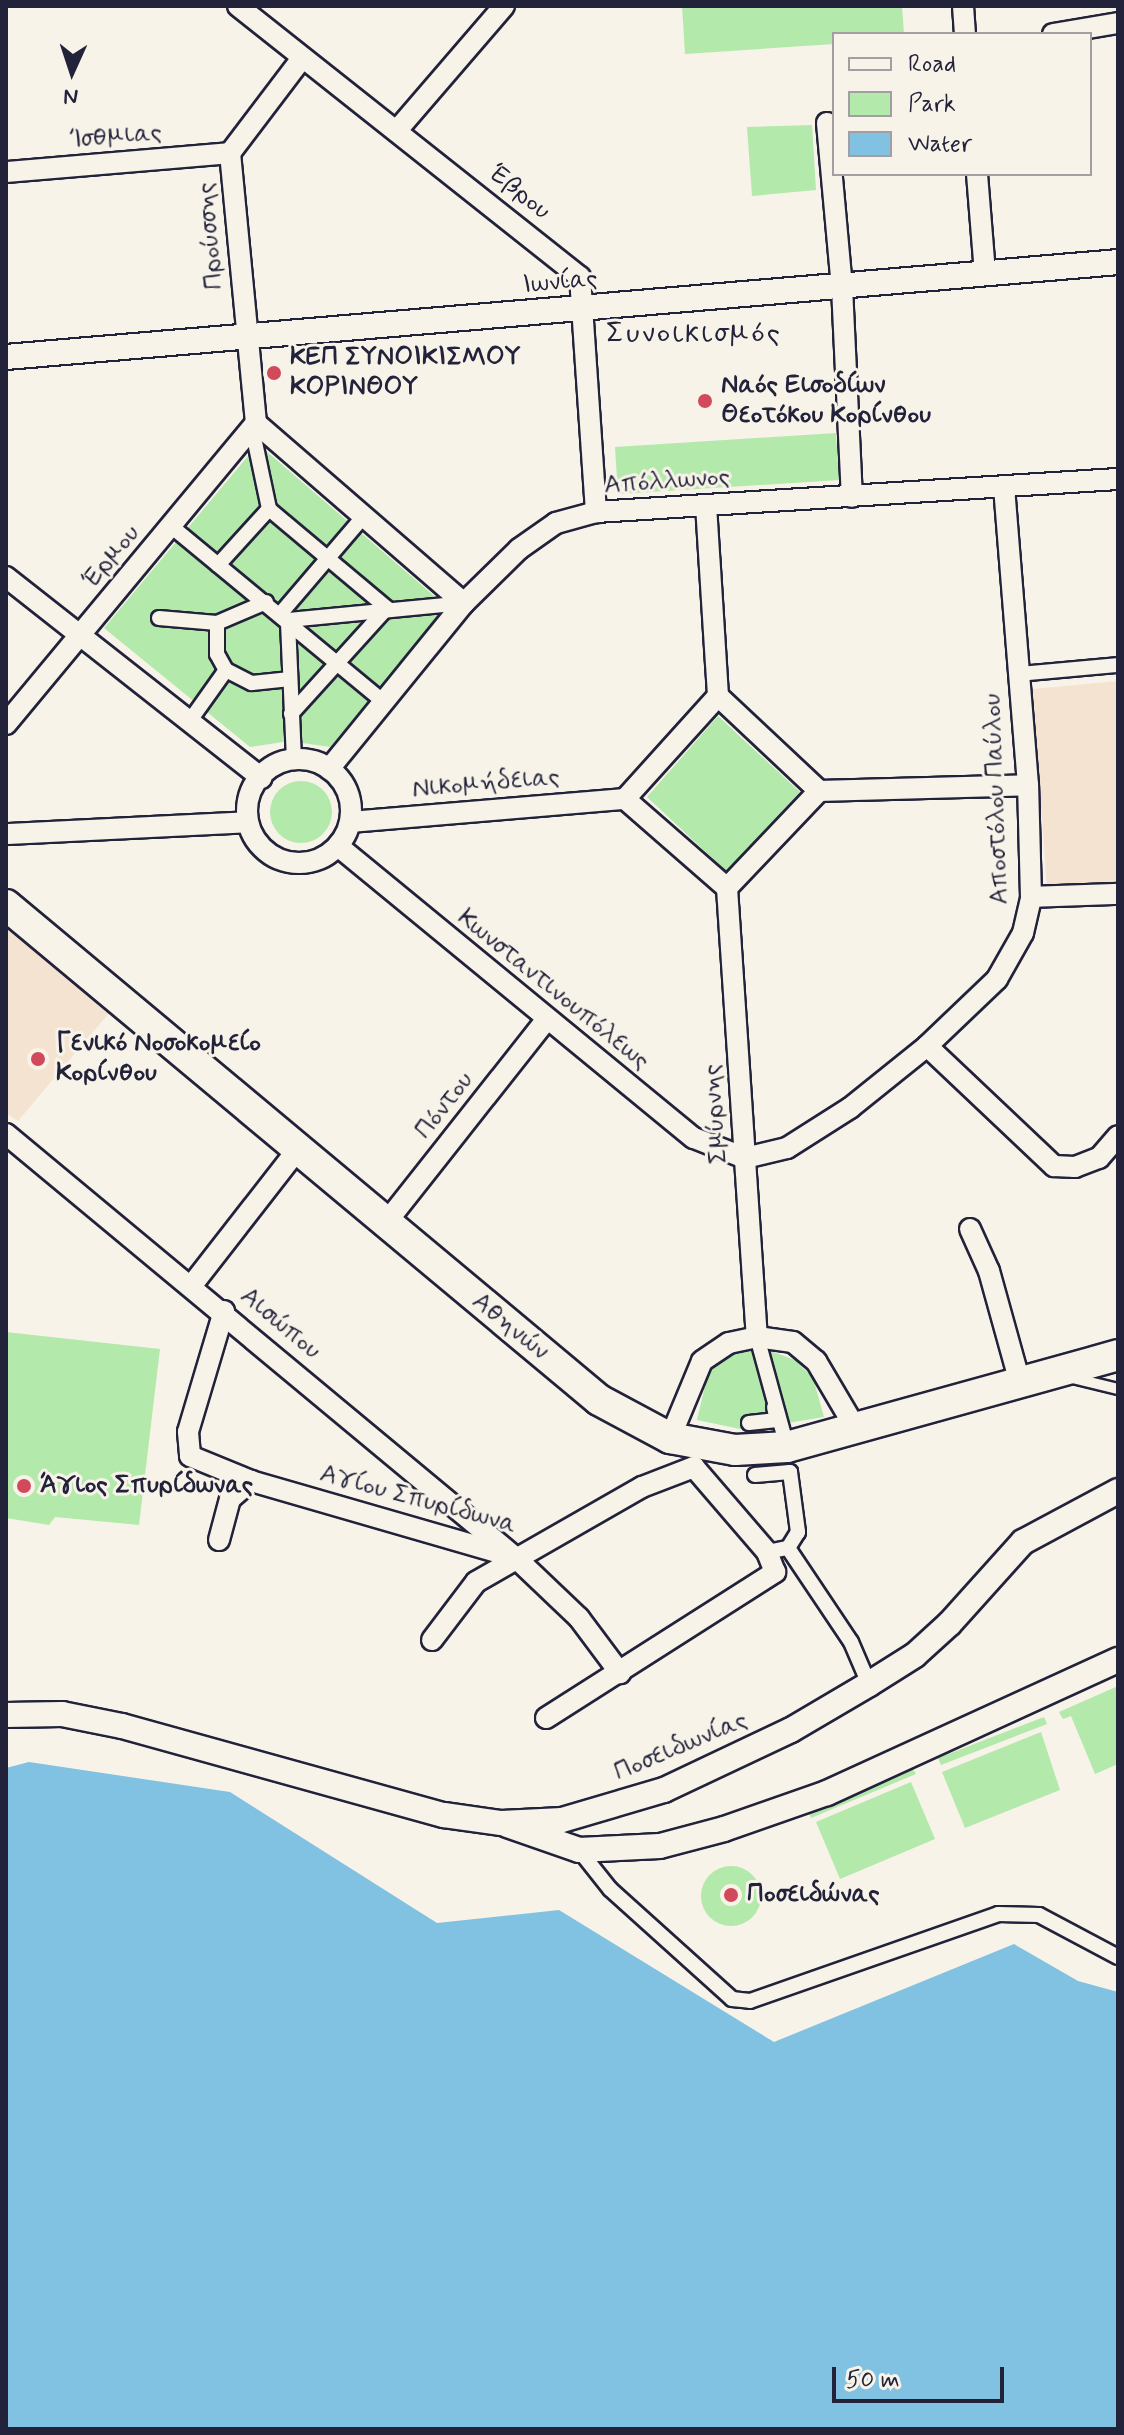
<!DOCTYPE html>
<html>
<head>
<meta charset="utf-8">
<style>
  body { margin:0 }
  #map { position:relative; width:1124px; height:2435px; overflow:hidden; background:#f7f3e8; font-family:Mynerve,sans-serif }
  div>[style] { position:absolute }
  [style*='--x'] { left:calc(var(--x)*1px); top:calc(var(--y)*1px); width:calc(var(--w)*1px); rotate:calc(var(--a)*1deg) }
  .built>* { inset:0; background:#f5e3d2 }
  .green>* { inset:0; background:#b3e9ab }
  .round { border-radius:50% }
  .water>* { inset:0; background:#81c2e2 }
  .roads { filter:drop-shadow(2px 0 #22223b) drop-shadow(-2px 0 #22223b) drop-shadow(0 2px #22223b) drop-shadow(0 -2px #22223b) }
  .service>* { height:10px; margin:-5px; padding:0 5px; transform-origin:5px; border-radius:5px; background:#f7f3e8 }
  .pedestrian>* { height:14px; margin:-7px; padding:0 7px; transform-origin:7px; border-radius:7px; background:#f7f3e8 }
  .minor>* { height:20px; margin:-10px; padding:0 10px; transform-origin:10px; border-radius:10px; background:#f7f3e8 }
  .minor>.ring { margin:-10px; padding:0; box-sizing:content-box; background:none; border:20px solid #f7f3e8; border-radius:50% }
  .tertiary>* { height:24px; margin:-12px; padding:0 12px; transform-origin:12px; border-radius:12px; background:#f7f3e8 }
  .primary>* { height:30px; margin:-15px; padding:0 15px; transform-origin:15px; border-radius:15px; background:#f7f3e8 }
  .dots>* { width:22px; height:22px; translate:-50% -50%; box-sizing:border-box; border:4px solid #f7f3e8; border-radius:50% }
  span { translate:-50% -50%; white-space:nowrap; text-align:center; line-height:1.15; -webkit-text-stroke:6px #f7f3e8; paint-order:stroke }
  .street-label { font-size:26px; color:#22223b }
  .poi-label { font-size:26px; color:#22223b; font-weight:700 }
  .left { translate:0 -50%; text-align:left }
  .quarter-label { font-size:30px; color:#22223b; letter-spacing:2px }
  .frame { position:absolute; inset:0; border:8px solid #22223b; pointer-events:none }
  .legend { position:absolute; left:832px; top:32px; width:260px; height:144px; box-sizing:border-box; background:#f7f3e8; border:2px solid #a29fa3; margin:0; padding:10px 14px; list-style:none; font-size:24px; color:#22223b }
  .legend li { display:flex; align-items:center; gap:16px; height:40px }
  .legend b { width:40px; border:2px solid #a29fa3 }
  .north { position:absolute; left:32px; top:32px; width:80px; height:80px; -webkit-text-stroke:6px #f7f3e8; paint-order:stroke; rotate:183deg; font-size:22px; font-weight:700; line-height:32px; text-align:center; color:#22223b }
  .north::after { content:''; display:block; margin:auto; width:28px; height:36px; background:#22223b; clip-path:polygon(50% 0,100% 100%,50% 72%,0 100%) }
  .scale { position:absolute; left:832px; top:2367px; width:172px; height:36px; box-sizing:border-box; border:4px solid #22223b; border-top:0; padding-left:10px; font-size:24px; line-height:28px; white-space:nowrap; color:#22223b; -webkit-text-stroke:6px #f7f3e8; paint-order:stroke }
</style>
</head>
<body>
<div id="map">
  <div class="built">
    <i style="clip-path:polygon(1118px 681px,1118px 887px,1047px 890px,1033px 689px)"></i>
    <i style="clip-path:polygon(6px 915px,115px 1006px,18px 1121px,6px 1113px)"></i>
  </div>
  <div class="green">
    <i style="clip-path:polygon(682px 6px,902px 6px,904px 34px,834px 34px,834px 44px,685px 54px)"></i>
    <i style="clip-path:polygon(812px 125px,816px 190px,752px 196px,747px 127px)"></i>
    <i style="clip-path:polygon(836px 433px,839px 480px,618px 494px,615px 447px)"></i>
    <i style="clip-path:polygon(258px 444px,447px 607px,330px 747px,289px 741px,250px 747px,104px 628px)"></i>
    <i style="clip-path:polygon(718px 716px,800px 792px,726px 871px,647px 797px)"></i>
    <i class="round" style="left:270px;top:781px;width:62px;height:62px"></i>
    <i style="clip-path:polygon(6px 1332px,160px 1349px,139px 1525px,55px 1517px,49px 1525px,6px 1518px)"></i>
    <i style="clip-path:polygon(768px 1350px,795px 1360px,813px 1378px,824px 1417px,745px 1430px,697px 1420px,708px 1373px,719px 1361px,740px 1351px)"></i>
    <i style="clip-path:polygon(1118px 1686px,1118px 1764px,1095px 1774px,1071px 1716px,1063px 1719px,1059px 1712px)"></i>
    <i style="clip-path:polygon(1044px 1717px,1047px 1724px,941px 1765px,938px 1758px)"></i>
    <i style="clip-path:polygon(1041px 1732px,1060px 1790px,965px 1828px,942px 1772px)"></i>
    <i style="clip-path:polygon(912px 1768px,916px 1774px,811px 1818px,808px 1811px)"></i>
    <i style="clip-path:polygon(911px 1782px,935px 1839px,840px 1879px,816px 1822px)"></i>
    <i class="round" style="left:701px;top:1866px;width:60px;height:60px"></i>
  </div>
  <div class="water">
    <i style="clip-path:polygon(29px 1762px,230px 1792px,437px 1923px,559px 1910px,774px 2042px,1014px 1944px,1078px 1981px,1118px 1992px,1118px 2429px,6px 2429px,6px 1768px)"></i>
  </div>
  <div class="roads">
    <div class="service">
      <i style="--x:1073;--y:1378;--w:46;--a:13.7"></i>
    </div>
    <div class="pedestrian">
      <i style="--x:252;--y:428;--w:83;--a:78.1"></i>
      <i style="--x:171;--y:526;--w:276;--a:39.6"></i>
      <i style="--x:218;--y:565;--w:76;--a:-47.7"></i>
      <i style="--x:269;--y:509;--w:154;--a:40"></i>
      <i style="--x:387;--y:608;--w:143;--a:132.2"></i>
      <i style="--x:266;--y:602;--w:53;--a:156.8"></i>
      <i style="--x:217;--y:623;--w:31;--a:90"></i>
      <i style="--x:217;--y:654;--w:18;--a:61"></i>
      <i style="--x:226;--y:670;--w:29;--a:27"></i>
      <i style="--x:252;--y:683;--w:36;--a:-6"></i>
      <i style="--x:281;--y:613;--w:126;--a:-49.5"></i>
      <i style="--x:159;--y:618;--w:58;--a:4.9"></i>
      <i style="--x:1019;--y:674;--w:99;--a:-5.2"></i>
      <i style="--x:189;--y:722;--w:64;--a:-54.6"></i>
      <i style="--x:294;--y:760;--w:140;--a:-92.5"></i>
      <i style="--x:288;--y:620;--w:177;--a:-5.5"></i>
      <i style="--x:757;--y:1337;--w:114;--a:74.7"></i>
      <i style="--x:749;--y:1423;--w:28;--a:-6"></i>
      <i style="--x:777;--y:1420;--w:13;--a:-103"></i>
      <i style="--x:755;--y:1475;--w:35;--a:-5"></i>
      <i style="--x:790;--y:1472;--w:61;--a:82.4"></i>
      <i style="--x:798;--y:1532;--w:19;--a:122"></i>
      <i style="--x:767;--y:1552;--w:21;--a:-11"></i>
      <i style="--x:788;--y:1548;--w:113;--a:56.2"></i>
      <i style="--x:851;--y:1642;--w:46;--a:66.8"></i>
      <i style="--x:579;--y:1850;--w:50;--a:51.5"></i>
      <i style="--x:610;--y:1889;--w:164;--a:42"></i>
      <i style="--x:732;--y:1999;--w:18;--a:6"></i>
      <i style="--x:750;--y:2001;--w:263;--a:-19.3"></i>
      <i style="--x:998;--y:1914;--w:41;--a:1.4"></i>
      <i style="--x:1039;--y:1915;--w:89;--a:28"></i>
    </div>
    <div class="minor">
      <i style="--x:238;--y:6;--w:436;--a:38.4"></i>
      <i style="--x:580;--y:277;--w:236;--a:86.1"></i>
      <i style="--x:963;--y:6;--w:28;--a:86"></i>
      <i style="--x:1053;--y:34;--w:66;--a:-9.6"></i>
      <i style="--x:827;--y:123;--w:165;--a:84.8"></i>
      <i style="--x:842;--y:287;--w:210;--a:87.3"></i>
      <i style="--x:399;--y:128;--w:161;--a:-49.3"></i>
      <i style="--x:6;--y:172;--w:225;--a:-4.8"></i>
      <i style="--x:977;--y:174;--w:100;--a:85.4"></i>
      <i style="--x:256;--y:423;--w:271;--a:-95.5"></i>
      <i style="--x:230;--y:153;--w:119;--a:-52.8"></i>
      <i style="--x:256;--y:423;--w:275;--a:40.9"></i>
      <i style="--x:706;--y:505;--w:191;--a:86.4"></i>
      <i style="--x:6;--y:577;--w:325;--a:38.2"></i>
      <i style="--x:718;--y:696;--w:139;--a:132.1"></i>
      <i style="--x:625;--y:799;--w:135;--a:41.1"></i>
      <i style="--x:718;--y:696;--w:139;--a:43.2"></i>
      <i style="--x:819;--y:791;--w:134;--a:133.5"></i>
      <i style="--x:6;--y:724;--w:391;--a:-50.3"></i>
      <i class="ring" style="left:247px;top:759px;width:84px;height:84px"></i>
      <i style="--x:329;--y:769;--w:214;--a:-50.9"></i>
      <i style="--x:464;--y:603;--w:77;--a:-44.5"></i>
      <i style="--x:519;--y:549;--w:45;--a:-35.1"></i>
      <i style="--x:556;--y:523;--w:41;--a:-15.4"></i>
      <i style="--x:596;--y:512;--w:523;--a:-3.62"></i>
      <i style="--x:819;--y:791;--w:209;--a:-1.6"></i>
      <i style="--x:350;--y:822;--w:276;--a:-4.8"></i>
      <i style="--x:6;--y:834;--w:242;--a:-2.8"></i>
      <i style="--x:338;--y:846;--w:460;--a:39.4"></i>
      <i style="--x:694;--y:1138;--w:55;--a:21.4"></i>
      <i style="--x:745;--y:1158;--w:43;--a:-13.4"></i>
      <i style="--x:787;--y:1148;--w:75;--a:-32.4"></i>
      <i style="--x:850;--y:1108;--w:99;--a:-38.8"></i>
      <i style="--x:927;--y:1046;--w:97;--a:-43.7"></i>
      <i style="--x:997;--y:979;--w:53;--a:-60.5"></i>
      <i style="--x:1023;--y:933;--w:37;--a:-77"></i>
      <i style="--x:1031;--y:897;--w:112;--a:-91.5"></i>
      <i style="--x:1028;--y:785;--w:297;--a:-94.6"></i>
      <i style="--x:727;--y:888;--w:450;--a:86.2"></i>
      <i style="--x:1031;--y:897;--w:87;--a:-2"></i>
      <i style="--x:927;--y:1046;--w:175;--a:43.4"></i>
      <i style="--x:1054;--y:1166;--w:21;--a:3"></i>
      <i style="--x:1075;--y:1167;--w:26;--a:-21"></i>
      <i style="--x:1099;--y:1158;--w:29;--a:-49"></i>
      <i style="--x:6;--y:1134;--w:663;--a:39.74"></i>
      <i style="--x:516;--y:1558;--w:87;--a:43.6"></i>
      <i style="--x:579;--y:1618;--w:69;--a:53.3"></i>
      <i style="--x:385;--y:1224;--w:260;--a:-51.7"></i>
      <i style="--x:970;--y:1229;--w:46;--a:65.7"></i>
      <i style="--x:989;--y:1271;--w:116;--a:74.5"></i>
      <i style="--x:192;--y:1285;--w:171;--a:-52.1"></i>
      <i style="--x:224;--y:1311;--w:126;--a:106.6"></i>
      <i style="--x:188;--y:1432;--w:24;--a:85"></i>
      <i style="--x:190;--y:1456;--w:66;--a:22.3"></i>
      <i style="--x:251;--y:1481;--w:267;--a:16.1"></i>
      <i style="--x:670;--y:1438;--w:83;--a:-67.4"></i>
      <i style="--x:702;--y:1361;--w:32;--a:-34"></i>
      <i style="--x:729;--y:1343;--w:29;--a:-12"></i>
      <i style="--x:757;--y:1337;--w:36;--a:8"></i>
      <i style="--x:793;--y:1342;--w:30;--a:40"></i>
      <i style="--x:816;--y:1361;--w:79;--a:59.5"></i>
      <i style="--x:219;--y:1540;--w:42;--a:-75"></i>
      <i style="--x:230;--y:1499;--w:28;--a:-41"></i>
      <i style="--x:432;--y:1640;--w:73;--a:-52.8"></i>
      <i style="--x:476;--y:1582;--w:191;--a:-29.8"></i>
      <i style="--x:642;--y:1487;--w:56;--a:-21"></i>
      <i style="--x:546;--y:1718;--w:272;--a:-32.5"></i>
      <i style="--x:775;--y:1572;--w:22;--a:-112"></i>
      <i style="--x:767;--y:1552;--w:112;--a:-130.7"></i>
    </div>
    <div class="tertiary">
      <i style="--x:6;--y:357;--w:1116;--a:-4.88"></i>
      <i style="--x:6;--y:1715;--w:56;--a:-1"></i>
      <i style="--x:62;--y:1714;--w:61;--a:11.3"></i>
      <i style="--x:122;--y:1726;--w:334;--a:15.5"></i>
      <i style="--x:444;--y:1815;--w:58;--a:8"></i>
      <i style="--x:501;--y:1823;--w:61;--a:-2.8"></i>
      <i style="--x:562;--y:1820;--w:106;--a:-16.4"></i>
      <i style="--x:664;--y:1790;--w:140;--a:-25.3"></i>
      <i style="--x:791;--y:1730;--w:91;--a:-30.5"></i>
      <i style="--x:869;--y:1684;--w:54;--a:-32.2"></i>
      <i style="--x:915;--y:1655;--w:47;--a:-42.4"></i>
      <i style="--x:950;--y:1623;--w:109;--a:-48"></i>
      <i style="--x:1023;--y:1542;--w:108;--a:-28.2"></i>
      <i style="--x:507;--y:1825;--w:76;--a:19.1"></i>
      <i style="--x:579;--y:1850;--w:81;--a:-2.8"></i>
      <i style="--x:660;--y:1846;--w:66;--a:-14.9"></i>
      <i style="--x:724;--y:1829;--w:109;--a:-19.3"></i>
      <i style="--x:827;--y:1793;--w:320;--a:-24.6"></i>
    </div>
    <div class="primary">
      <i style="--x:6;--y:905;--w:772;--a:39.85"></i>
      <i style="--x:599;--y:1400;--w:81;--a:28.2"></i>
      <i style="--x:670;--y:1438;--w:66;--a:10.5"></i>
      <i style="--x:735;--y:1450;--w:52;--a:-3.3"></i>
      <i style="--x:787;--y:1447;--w:344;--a:-15.5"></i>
    </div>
  </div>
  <div class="dots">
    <i style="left:274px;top:373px;background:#d1495b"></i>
    <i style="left:705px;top:401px;background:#d1495b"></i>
    <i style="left:38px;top:1059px;background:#d1495b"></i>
    <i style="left:24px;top:1486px;background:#d1495b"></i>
    <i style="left:731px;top:1895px;background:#d1495b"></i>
  </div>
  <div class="street-label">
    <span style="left:116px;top:137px;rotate:-5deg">Ίσθμιας</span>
    <span style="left:519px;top:193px;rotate:39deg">Έβρου</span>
    <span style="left:211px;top:236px;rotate:-95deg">Προύσσης</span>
    <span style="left:560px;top:283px;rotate:-5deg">Ιωνίας</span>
    <span style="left:667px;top:482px;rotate:-4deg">Απόλλωνος</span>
    <span style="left:112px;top:557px;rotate:-50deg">Έρμου</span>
    <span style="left:486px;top:784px;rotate:-5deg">Νικομήδειας</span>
    <span style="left:997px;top:799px;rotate:-92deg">Αποστόλου Παύλου</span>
    <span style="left:553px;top:990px;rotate:39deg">Κωνσταντινουπόλεως</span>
    <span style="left:445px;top:1106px;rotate:-52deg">Πόντου</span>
    <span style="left:716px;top:1114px;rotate:-94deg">Σμύρνης</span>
    <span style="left:280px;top:1324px;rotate:40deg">Αισώπου</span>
    <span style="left:510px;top:1327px;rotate:39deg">Αθηνών</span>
    <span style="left:418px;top:1500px;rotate:15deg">Αγίου Σπυρίδωνα</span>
    <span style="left:681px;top:1747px;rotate:-23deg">Ποσειδωνίας</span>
  </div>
  <div class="poi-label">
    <span class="left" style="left:290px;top:373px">ΚΕΠ ΣΥΝΟΙΚΙΣΜΟΥ<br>ΚΟΡΙΝΘΟΥ</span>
    <span class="left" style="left:721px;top:401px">Ναός Εισοδίων<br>Θεοτόκου Κορίνθου</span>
    <span class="left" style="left:56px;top:1059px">Γενικό Νοσοκομείο<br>Κορίνθου</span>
    <span class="left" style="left:40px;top:1486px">Άγιος Σπυρίδωνας</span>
    <span class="left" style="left:747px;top:1895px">Ποσειδώνας</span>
  </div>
  <div class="quarter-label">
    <span style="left:694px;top:334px">Συνοικισμός</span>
  </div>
  <div class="frame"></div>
  <ul class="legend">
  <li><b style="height:10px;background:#f7f3e8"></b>Road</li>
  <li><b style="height:22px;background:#b3e9ab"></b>Park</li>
  <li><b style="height:22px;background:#81c2e2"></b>Water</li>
  </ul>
  <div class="north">N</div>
  <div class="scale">50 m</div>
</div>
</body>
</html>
